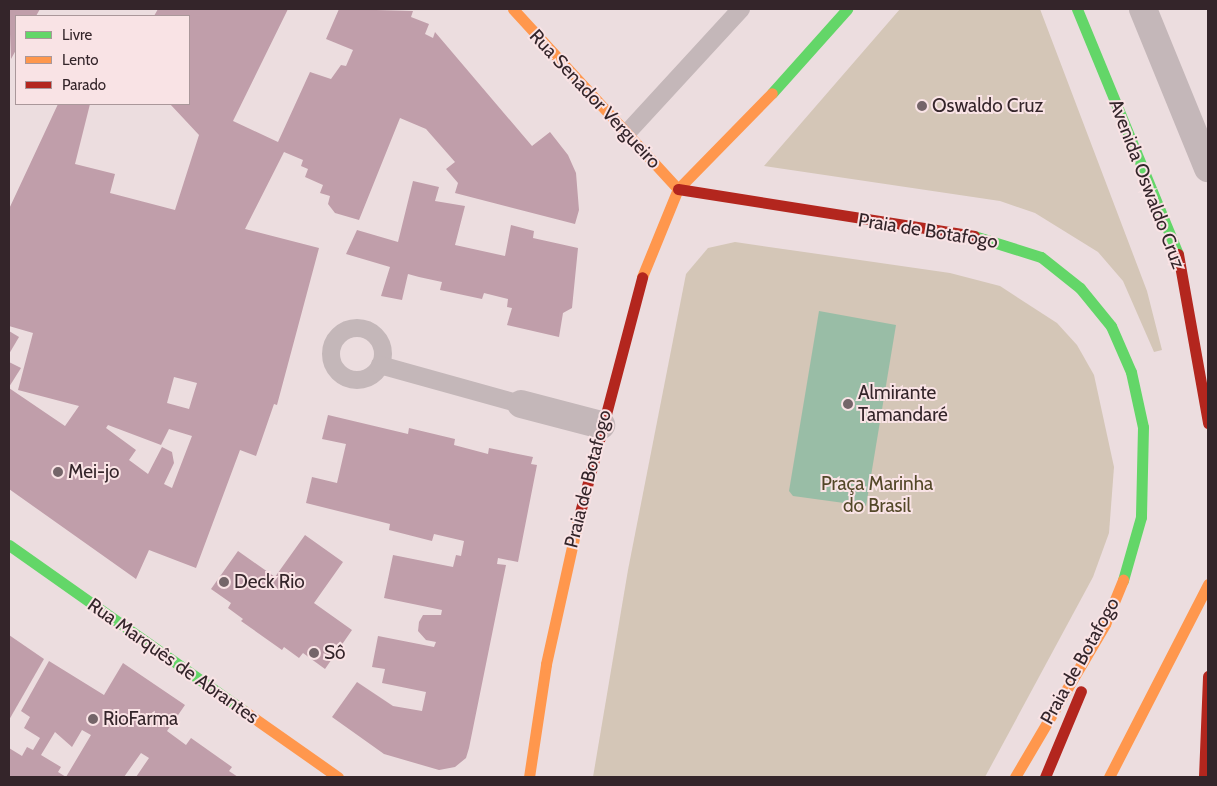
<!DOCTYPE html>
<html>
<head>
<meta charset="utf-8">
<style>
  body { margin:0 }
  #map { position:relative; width:1217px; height:786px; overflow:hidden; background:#ecdddf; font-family:Cabin,sans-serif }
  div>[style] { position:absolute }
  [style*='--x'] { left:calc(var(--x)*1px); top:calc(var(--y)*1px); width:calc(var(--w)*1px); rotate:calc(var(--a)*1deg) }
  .green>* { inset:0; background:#d4c6b7 }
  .water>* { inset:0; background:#99bda6 }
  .building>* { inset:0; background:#c09eaa }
  .lane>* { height:18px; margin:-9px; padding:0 9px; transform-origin:9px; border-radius:9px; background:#c4b7b9 }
  .lane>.ring { margin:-9px; padding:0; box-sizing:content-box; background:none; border:18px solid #c4b7b9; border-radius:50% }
  .street>* { height:28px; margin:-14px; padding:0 14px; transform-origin:14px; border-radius:14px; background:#c4b7b9 }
  .fast>* { height:11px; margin:-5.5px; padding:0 5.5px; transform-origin:5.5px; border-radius:5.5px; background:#63d668 }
  .slow>* { height:11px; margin:-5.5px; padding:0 5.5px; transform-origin:5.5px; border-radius:5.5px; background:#ff974d }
  .jam>* { height:11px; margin:-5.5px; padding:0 5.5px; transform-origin:5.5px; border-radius:5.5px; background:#b3261e }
  .dots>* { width:14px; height:14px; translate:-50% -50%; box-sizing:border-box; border:2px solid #f9e3e5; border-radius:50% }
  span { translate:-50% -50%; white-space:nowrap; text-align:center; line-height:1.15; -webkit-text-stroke:4px #f9e3e5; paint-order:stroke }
  .street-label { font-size:19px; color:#34252a }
  .poi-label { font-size:19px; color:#34252a }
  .left { translate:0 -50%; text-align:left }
  .park-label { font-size:19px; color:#534828 }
  .frame { position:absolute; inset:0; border:10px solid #34252a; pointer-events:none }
  .legend { position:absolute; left:15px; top:15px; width:175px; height:90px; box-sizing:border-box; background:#f9e3e5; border:1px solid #aa979a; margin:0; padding:6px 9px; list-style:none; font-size:15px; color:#34252a }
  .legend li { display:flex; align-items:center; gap:10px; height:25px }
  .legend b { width:25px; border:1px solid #aa979a }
</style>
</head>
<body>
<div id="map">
  <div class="green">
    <i style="clip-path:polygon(900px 9px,1040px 9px,1147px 291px,1162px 350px,1154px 352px,1123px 281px,1098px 252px,1035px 213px,1000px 201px,764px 166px)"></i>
    <i style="clip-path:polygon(735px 242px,950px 273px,1000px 286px,1057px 323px,1077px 345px,1094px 375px,1114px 467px,1109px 533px,1093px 577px,985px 777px,593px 777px,628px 570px,686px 274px,708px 248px)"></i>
  </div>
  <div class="water">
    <i style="clip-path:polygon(819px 311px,896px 325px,866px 506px,793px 496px,789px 491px)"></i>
  </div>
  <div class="building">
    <i style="clip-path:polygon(9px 9px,40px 9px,36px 16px,16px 16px,16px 50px,11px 59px)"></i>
    <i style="clip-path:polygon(evenodd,158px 9px,288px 9px,233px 121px,278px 142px,310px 72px,331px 79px,341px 65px,346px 66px,353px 50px,326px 39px,339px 9px,413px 11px,411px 17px,429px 24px,425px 34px,433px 38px,435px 32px,532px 146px,550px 132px,568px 155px,576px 173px,579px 210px,575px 224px,455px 193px,458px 183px,446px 169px,455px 162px,426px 129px,400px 118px,359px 220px,335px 213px,328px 204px,330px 196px,320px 193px,323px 185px,305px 177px,308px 169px,301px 166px,303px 160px,284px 152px,245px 229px,319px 248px,277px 405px,274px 404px,256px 456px,240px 450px,196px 568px,149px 550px,136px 579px,9px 489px,9px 388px,65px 426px,79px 406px,18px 390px,33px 333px,9px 326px,9px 209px,58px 104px,90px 104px,75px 164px,115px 174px,110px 193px,175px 210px,199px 135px,170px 104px,189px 104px,189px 16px,154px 16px,158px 9px,174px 377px,197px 383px,189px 409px,167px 403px,174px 377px,158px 9px,108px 425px,161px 445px,169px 429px,192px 436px,172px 488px,164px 484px,174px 463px,172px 452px,162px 447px,148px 474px,129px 460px,136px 450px,106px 428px,108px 425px)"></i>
    <i style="clip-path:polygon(413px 181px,439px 187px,435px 201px,465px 206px,455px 245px,505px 256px,511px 225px,534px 231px,533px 238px,578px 248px,572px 308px,563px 313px,559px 337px,507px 325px,512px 308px,507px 307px,508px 299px,484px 293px,482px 299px,440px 290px,442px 282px,419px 277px,408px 274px,402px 300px,381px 296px,390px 267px,346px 254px,357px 230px,398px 242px)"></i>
    <i style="clip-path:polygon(9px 331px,19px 337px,9px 354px)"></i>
    <i style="clip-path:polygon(9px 362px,21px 368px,9px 387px)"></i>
    <i style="clip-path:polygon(328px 415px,408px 434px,409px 428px,455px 439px,454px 445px,488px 454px,489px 448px,533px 457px,531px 464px,537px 465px,518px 562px,498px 558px,497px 564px,506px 565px,469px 748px,466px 758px,455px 767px,439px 770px,384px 754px,332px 717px,357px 682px,393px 706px,422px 711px,426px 692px,382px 683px,385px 669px,372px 667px,378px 636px,434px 647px,436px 642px,426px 640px,418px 631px,419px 622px,423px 615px,441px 615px,442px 610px,384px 598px,393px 555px,453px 567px,456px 555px,461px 556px,464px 541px,434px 534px,432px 541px,389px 530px,390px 524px,306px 503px,312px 477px,337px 483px,346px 444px,322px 439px)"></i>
    <i style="clip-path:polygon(305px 535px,343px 562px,314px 603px,352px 630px,325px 669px,303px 653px,299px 658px,284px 647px,282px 650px,241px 621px,243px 619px,228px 608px,231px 603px,211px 589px,238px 551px,275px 577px)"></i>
    <i style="clip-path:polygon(9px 635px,44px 659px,9px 720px)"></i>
    <i style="clip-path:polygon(evenodd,49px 661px,104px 695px,123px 663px,185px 705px,167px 731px,186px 745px,191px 738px,232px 767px,229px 771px,238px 777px,136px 777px,149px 758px,141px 753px,124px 777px,9px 777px,9px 748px,22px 756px,27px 747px,33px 750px,40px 738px,24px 728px,30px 717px,21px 711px,49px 661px,82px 730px,91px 735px,66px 777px,58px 772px,61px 767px,41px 755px,55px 732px,72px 747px,82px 730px)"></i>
  </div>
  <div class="lane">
    <i style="--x:626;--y:134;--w:170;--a:-47.4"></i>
    <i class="ring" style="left:331px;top:328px;width:34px;height:34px"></i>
    <i style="--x:380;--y:365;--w:146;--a:15.5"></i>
  </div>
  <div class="street">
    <i style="--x:1143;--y:9;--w:172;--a:67.8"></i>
    <i style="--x:521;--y:404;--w:83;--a:14.7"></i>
  </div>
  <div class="fast">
    <i style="--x:1077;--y:9;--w:265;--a:67.6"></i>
    <i style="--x:772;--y:93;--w:113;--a:-48.2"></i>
    <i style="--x:974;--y:236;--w:70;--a:17.4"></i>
    <i style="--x:1041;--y:257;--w:50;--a:38.5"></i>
    <i style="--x:1080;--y:288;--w:49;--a:50.8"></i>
    <i style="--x:1111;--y:326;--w:50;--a:66.5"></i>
    <i style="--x:1131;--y:372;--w:56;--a:77.7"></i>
    <i style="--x:1143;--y:427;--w:90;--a:91.3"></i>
    <i style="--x:1141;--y:517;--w:66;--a:105.9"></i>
    <i style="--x:9;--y:545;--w:288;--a:35.2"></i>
  </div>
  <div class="slow">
    <i style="--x:513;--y:9;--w:244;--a:47.5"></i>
    <i style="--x:642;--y:277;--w:95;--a:-67.8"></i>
    <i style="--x:678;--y:189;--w:134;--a:-45.6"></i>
    <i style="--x:244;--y:711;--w:115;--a:35.1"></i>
    <i style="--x:529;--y:777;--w:114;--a:-81.4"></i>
    <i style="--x:546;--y:664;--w:148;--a:-77.5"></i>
    <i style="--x:1015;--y:777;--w:178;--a:-59.5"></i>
    <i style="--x:1105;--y:624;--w:48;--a:-67.8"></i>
    <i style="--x:1109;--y:777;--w:217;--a:-62.8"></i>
  </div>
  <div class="jam">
    <i style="--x:678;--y:189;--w:300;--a:9"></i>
    <i style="--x:1178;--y:254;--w:172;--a:79.9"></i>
    <i style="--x:578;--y:520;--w:251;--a:-75.2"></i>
    <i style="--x:1045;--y:777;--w:93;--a:-67.3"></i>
    <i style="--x:1204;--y:777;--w:101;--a:-87.7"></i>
  </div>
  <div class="dots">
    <i style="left:922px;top:106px;background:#746569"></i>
    <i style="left:848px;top:404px;background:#746569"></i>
    <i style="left:58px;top:472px;background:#746569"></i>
    <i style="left:224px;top:582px;background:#746569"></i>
    <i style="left:314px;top:653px;background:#746569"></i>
    <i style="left:93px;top:719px;background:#746569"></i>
  </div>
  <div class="street-label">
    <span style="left:595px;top:99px;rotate:47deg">Rua Senador Vergueiro</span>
    <span style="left:1147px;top:184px;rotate:69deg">Avenida Oswaldo Cruz</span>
    <span style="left:928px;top:231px;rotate:9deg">Praia de Botafogo</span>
    <span style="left:588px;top:479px;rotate:-76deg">Praia de Botafogo</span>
    <span style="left:173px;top:661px;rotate:35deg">Rua Marquês de Abrantes</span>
    <span style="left:1080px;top:661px;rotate:-61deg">Praia de Botafogo</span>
  </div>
  <div class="poi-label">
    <span class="left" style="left:932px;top:106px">Oswaldo Cruz</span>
    <span class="left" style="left:858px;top:404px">Almirante<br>Tamandaré</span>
    <span class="left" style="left:68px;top:472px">Mei-jo</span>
    <span class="left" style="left:234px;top:582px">Deck Rio</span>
    <span class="left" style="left:324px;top:653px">Sô</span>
    <span class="left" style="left:103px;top:719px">RioFarma</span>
  </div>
  <div class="park-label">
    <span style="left:877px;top:495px">Praça Marinha<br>do Brasil</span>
  </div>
  <div class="frame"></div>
  <ul class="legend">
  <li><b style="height:6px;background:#63d668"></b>Livre</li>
  <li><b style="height:6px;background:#ff974d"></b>Lento</li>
  <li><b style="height:6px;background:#b3261e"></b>Parado</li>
  </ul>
</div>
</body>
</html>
